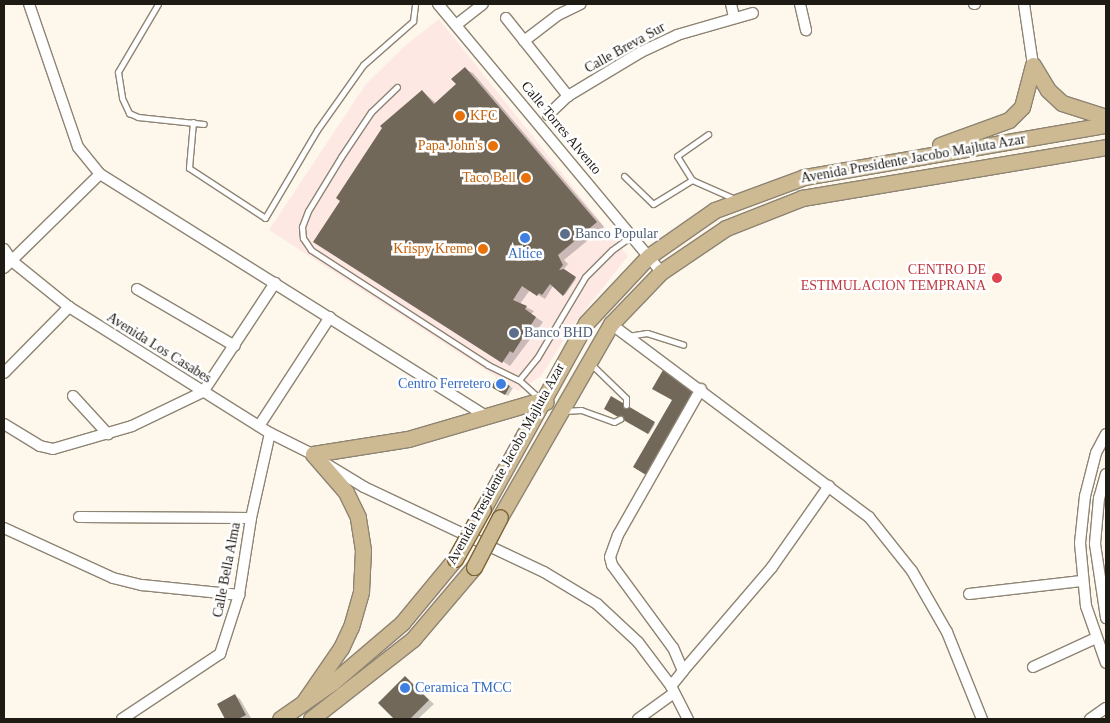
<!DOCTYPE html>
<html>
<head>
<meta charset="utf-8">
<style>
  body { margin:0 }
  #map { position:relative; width:1110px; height:723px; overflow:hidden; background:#fdf7ec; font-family:"Times New Roman",serif }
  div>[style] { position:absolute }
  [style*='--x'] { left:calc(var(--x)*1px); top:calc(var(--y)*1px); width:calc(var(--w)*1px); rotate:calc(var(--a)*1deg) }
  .commercial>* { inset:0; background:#fde8e4 }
  .shadow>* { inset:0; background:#0003 }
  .building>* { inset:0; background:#726859 }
  .roads { filter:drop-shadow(1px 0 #8e8473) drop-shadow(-1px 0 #8e8473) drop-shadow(0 1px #8e8473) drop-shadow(0 -1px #8e8473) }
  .lane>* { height:5px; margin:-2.5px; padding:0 2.5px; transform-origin:2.5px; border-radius:2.5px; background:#fff }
  .street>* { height:10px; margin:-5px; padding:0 5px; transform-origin:5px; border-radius:5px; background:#fff }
  .primary>* { height:15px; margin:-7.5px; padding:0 7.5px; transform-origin:7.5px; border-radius:7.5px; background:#ceba92 }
  .bridges { filter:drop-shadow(1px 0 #7c6436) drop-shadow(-1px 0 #7c6436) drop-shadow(0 1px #7c6436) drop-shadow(0 -1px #7c6436) }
  .primary-bridge>* { height:15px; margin:-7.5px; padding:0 7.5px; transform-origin:7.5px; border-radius:7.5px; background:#ceba92 }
  .dots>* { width:14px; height:14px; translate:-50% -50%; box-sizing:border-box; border:2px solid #fff; border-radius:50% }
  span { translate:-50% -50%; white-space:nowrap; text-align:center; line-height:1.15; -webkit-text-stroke:5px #fff; paint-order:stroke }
  .street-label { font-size:14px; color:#1e1a14 }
  .food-label { font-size:14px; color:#c56008 }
  .left { translate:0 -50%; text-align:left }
  .right { translate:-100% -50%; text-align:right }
  .service-label { font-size:14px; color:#4e5e75 }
  .shop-label { font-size:14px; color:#366cbe }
  .health-label { font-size:14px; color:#be3a42 }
  .frame { position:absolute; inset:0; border:5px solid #1e1a14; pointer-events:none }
</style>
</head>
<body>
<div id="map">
  <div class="commercial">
    <i style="clip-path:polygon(439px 19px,628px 256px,572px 327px,541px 376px,518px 391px,269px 230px,366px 84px,406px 45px)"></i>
  </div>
  <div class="shadow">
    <i style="clip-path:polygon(465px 69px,473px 73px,604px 227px,564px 260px,568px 264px,563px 270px,576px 279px,565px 295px,553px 286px,545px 299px,530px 290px,520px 304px,534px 311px,531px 314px,543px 322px,510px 366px,315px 242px,422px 91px,436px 103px,458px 85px)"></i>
    <i style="clip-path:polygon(663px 372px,702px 394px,654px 478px,635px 467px,674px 399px)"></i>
    <i style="clip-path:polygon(498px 380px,513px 388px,508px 396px,493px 387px)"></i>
    <i style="clip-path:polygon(612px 398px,655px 424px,649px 434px,606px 408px)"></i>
    <i style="clip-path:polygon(405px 678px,434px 704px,418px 719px,396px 719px,380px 703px)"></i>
    <i style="clip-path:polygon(235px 696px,240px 699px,251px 718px,227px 719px,218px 705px)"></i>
  </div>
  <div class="building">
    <i style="clip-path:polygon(465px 67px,597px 222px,558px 255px,563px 265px,559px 270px,564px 269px,576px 277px,563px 296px,550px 284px,542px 295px,539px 293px,537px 296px,522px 286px,513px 300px,527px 306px,525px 309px,536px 317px,513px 353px,510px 351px,502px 363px,313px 242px,340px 201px,336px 198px,382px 128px,380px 126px,422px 90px,434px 104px,456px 84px,451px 79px)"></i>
    <i style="clip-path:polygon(663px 370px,695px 389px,646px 475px,633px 467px,672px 400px,652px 389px)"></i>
    <i style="clip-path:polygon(497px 378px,510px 386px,505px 395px,491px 387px)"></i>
    <i style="clip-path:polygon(611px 396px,655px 422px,648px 434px,604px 409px)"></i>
    <i style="clip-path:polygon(405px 676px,429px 700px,410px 719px,394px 719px,378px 703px)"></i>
    <i style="clip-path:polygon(235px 694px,246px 715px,238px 719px,225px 719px,217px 704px)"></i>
  </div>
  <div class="roads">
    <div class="lane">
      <i style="--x:158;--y:4;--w:79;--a:120.5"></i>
      <i style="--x:118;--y:72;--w:26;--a:81"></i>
      <i style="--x:122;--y:98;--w:17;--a:65"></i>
      <i style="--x:129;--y:113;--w:10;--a:24"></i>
      <i style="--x:138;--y:117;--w:66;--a:6.1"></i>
      <i style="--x:397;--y:87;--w:36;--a:136"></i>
      <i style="--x:371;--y:112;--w:54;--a:123.7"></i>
      <i style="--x:341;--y:157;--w:63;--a:121.4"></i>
      <i style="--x:308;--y:211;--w:17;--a:111"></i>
      <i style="--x:302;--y:227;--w:11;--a:85"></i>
      <i style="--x:303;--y:238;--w:14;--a:56"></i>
      <i style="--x:311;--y:250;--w:211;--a:33"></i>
      <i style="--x:488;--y:365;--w:34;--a:26"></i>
      <i style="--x:519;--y:380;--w:27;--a:42"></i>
      <i style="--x:193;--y:122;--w:46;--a:95"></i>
      <i style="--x:189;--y:168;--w:91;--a:33.3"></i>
      <i style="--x:265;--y:218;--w:102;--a:-59.4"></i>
      <i style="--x:317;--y:130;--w:80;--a:-54.7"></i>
      <i style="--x:363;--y:65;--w:67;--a:-41.3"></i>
      <i style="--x:413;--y:21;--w:17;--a:-83"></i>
      <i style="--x:624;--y:176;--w:40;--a:44"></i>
      <i style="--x:653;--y:204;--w:46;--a:-31.6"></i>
      <i style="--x:692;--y:180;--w:47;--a:23.8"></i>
      <i style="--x:692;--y:180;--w:28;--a:-122"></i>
      <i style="--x:677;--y:156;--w:38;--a:-35"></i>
      <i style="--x:628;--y:336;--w:19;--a:-9"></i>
      <i style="--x:647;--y:333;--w:38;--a:18"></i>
      <i style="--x:590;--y:363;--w:50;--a:44.2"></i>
      <i style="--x:626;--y:398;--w:7;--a:90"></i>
      <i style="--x:519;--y:380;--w:28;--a:-51"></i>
      <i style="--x:537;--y:358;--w:94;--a:-59.3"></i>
      <i style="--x:585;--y:277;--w:38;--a:-45"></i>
      <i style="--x:612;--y:250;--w:24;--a:-36"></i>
      <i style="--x:564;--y:411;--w:17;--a:-3"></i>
      <i style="--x:581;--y:410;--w:35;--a:20"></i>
      <i style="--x:614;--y:422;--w:7;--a:-27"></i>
    </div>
    <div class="street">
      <i style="--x:29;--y:4;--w:151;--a:71.1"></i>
      <i style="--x:78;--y:147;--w:35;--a:51"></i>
      <i style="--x:100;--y:174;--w:457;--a:32.1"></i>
      <i style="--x:438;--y:4;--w:349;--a:50.2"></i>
      <i style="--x:731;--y:4;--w:13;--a:77"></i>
      <i style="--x:800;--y:4;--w:27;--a:77"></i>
      <i style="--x:974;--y:4;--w:1;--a:0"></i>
      <i style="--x:1024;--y:4;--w:62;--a:81.6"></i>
      <i style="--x:506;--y:18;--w:100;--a:51.5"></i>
      <i style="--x:456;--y:25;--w:34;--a:-38"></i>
      <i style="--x:524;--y:41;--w:43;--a:-37.4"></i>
      <i style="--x:558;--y:15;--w:25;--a:-26"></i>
      <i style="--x:548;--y:115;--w:28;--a:-44"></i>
      <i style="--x:568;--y:96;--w:85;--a:-31.1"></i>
      <i style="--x:641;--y:52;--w:40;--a:-25"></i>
      <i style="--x:677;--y:35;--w:79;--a:-16.1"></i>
      <i style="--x:4;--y:249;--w:14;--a:56"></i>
      <i style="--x:12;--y:261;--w:73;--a:38.9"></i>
      <i style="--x:69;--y:307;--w:237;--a:32.1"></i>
      <i style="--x:270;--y:433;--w:51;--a:26.6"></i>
      <i style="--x:4;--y:268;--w:134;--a:-44.4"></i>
      <i style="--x:137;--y:289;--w:113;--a:30.2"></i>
      <i style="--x:611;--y:324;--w:322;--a:36.8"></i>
      <i style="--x:869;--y:517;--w:69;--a:51.5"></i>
      <i style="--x:912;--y:571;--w:70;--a:60.2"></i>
      <i style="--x:947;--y:632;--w:94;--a:68.1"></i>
      <i style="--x:4;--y:373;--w:93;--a:-45.4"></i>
      <i style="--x:73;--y:396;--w:52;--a:47.4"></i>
      <i style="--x:4;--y:424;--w:42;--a:31.4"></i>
      <i style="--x:40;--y:446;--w:13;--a:13"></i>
      <i style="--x:53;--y:449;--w:82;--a:-16.2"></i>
      <i style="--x:132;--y:426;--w:79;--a:-25.6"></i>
      <i style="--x:203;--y:392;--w:131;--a:-56.6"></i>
      <i style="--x:259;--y:426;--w:130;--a:-56.9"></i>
      <i style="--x:1106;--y:434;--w:21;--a:118"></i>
      <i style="--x:1096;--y:453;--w:44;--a:104.3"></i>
      <i style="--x:1085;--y:496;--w:47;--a:96.1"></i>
      <i style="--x:1080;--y:543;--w:63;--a:84.6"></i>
      <i style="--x:1086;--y:606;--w:60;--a:70.7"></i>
      <i style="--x:328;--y:465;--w:42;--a:31.4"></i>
      <i style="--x:364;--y:487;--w:199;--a:25.3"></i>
      <i style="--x:544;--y:572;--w:62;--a:31.1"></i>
      <i style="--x:597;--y:604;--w:56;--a:42.8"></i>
      <i style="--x:638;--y:642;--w:55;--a:53.1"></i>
      <i style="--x:671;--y:686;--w:37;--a:63"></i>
      <i style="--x:1106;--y:474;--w:25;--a:106"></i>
      <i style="--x:1099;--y:498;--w:46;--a:95"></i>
      <i style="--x:1095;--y:544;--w:75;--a:81.5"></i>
      <i style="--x:79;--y:517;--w:172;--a:0.3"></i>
      <i style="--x:4;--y:528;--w:120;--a:24.6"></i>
      <i style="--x:113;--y:578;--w:30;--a:14"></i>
      <i style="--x:142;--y:585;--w:98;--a:5.9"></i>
      <i style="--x:969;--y:594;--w:113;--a:-6.6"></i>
      <i style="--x:1033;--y:667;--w:69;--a:-24.7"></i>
      <i style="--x:683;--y:671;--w:137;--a:-49.4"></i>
      <i style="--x:772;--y:567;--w:99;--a:-54.9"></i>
      <i style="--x:671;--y:686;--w:19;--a:-51"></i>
      <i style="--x:683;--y:671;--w:25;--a:-113"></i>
      <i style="--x:673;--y:648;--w:103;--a:-126.3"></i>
      <i style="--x:612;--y:565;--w:8;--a:-104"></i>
      <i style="--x:610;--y:557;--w:23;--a:-70"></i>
      <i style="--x:618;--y:535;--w:168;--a:-60.4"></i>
      <i style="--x:122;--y:719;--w:118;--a:-33.6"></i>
      <i style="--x:220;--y:654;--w:62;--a:-72.1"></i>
      <i style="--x:239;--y:595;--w:78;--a:-81.1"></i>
      <i style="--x:251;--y:518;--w:87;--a:-77.4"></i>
      <i style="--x:638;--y:719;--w:44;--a:-35.8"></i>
      <i style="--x:1090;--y:719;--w:19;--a:-35"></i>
    </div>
    <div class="primary">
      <i style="--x:1033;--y:65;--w:29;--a:59"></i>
      <i style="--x:1048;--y:90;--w:19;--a:43"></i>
      <i style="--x:1062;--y:103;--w:46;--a:17.7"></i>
      <i style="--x:940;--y:145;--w:73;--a:-19.9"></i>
      <i style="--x:1009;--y:120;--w:18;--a:-45"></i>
      <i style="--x:1022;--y:107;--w:43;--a:-75.3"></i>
      <i style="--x:313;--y:454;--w:96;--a:-9"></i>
      <i style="--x:408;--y:439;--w:139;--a:-16.3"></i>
      <i style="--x:541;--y:400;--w:5;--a:22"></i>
      <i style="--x:483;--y:509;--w:213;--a:-61"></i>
      <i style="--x:586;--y:323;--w:92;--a:-46.8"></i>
      <i style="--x:649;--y:256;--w:80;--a:-34.9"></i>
      <i style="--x:715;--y:210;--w:95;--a:-20.3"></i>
      <i style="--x:804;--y:177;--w:306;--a:-9.8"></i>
      <i style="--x:500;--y:517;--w:223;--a:-60.1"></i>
      <i style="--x:611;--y:324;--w:72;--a:-46.1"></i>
      <i style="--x:661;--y:272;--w:78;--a:-34.1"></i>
      <i style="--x:726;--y:228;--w:82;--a:-21.5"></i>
      <i style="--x:802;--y:198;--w:308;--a:-9.5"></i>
      <i style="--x:303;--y:703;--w:67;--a:-55.4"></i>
      <i style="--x:341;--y:648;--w:23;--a:-65"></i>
      <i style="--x:351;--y:627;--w:37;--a:-74"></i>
      <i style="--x:361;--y:591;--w:41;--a:-87.2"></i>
      <i style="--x:363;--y:550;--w:33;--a:-99"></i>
      <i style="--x:358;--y:517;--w:28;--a:-116"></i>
      <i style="--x:346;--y:492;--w:50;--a:-131"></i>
      <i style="--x:280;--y:719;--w:65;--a:-34.9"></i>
      <i style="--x:333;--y:682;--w:91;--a:-40.5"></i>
      <i style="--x:402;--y:623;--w:83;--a:-50.4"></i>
      <i style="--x:311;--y:719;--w:130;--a:-38.1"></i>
      <i style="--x:413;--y:639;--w:94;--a:-49.7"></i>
    </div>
  </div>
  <div class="bridges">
    <div class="primary-bridge">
      <i style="--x:455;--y:559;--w:57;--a:-60.8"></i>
      <i style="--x:474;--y:567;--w:56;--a:-62.5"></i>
    </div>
  </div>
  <div class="dots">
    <i style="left:460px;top:116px;background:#e8710a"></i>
    <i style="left:493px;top:146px;background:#e8710a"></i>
    <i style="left:526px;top:178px;background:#e8710a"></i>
    <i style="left:565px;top:234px;background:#5c6f8a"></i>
    <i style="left:525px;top:238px;background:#3f7fe0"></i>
    <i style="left:483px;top:249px;background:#e8710a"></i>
    <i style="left:997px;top:278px;background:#e0444e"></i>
    <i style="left:514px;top:333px;background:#5c6f8a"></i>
    <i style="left:501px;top:384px;background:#3f7fe0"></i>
    <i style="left:405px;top:688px;background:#3f7fe0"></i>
  </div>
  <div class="street-label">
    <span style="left:625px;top:48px;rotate:-29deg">Calle Breva Sur</span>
    <span style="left:561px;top:128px;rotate:50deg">Calle Torres Alvento</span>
    <span style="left:913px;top:159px;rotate:-10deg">Avenida Presidente Jacobo Majluta Azar</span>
    <span style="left:159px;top:348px;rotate:32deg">Avenida Los Casabes</span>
    <span style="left:506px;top:464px;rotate:-61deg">Avenida Presidente Jacobo Majluta Azar</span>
    <span style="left:227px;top:570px;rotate:-79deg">Calle Bella Alma</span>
  </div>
  <div class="food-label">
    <span class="left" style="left:470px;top:116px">KFC</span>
    <span class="right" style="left:483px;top:146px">Papa John's</span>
    <span class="right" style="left:516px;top:178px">Taco Bell</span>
    <span class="right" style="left:473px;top:249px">Krispy Kreme</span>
  </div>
  <div class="service-label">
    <span class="left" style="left:575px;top:234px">Banco Popular</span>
    <span class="left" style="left:524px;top:333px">Banco BHD</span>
  </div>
  <div class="shop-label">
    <span style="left:525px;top:254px">Altice</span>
    <span class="right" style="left:491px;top:384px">Centro Ferretero</span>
    <span class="left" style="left:415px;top:688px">Ceramica TMCC</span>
  </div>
  <div class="health-label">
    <span class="right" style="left:986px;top:278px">CENTRO DE<br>ESTIMULACION TEMPRANA</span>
  </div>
  <div class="frame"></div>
</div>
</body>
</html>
